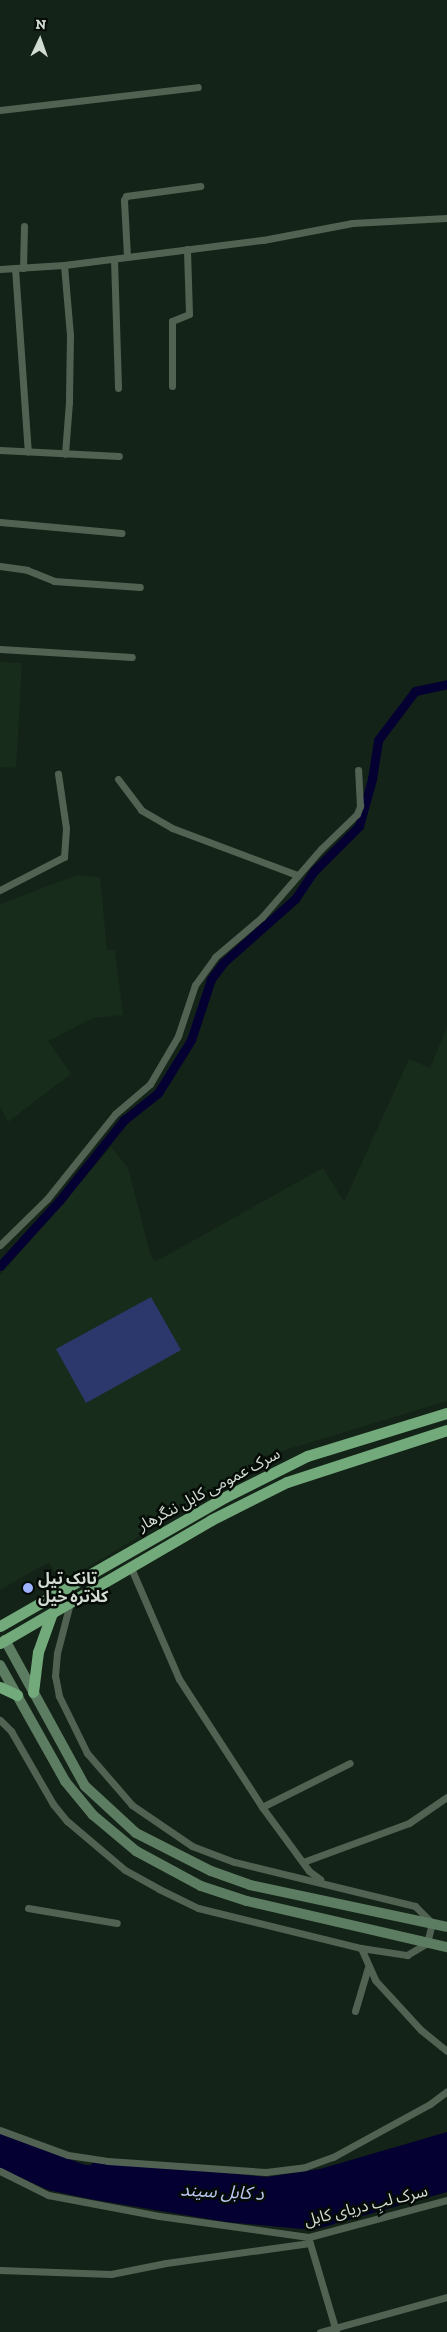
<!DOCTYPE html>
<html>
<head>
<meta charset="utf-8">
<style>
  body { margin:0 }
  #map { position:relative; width:447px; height:2332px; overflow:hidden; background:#142317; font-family:"Zilla Slab","Noto Sans Arabic",serif }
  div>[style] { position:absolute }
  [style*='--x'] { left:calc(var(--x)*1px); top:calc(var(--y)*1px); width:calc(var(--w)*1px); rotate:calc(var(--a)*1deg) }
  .built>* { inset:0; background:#182c1b }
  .green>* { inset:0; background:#2c386b }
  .water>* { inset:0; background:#040132 }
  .canal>* { height:9px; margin:-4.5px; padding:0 4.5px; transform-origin:4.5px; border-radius:4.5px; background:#040132 }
  .minor>* { height:7px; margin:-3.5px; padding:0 3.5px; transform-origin:3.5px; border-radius:3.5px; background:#516253 }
  .secondary>* { height:10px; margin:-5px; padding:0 5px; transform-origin:5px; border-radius:5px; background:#5d7d62 }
  .trunk>* { height:11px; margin:-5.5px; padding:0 5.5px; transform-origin:5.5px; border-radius:5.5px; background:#72aa7b }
  .dots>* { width:14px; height:14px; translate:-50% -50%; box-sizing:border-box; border:2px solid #050b06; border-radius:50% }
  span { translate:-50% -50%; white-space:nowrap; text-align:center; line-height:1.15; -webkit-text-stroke:5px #050b06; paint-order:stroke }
  .street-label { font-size:16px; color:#d3dcd4 }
  .poi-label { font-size:16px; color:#d3dcd4; font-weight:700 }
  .left { translate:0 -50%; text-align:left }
  .water-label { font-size:18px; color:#bac7f0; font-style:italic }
  .north { position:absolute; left:15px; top:15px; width:50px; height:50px; -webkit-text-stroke:4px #050b06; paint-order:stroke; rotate:3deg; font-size:14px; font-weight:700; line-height:20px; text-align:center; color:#d3dcd4 }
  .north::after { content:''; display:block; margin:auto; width:18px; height:22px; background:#d3dcd4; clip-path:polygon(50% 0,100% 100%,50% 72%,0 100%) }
</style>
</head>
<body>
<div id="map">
  <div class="built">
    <i style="clip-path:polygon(0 662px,22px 663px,16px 768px,0 767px)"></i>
    <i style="clip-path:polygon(77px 875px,100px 877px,107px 950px,115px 950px,123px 1015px,93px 1018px,48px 1041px,71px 1074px,8px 1122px,0 1106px,0 904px)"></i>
    <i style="clip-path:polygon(447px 1027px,447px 1401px,282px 1451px,61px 1583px,49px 1562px,0 1590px,0 1275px,111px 1147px,128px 1168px,150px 1253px,155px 1262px,323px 1168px,344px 1202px,409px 1059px,430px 1068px)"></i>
  </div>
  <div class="green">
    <i style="clip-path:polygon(151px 1297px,181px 1350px,86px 1403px,56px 1349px)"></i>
  </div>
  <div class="water">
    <i style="clip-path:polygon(447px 2132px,447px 2192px,313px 2230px,226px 2222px,90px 2199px,48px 2190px,0 2168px,0 2133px,85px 2165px,91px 2165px,94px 2160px,267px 2177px,320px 2169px)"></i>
  </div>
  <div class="canal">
    <i style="--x:0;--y:1266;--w:88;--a:-47.8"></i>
    <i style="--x:59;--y:1201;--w:104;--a:-51.3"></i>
    <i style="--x:124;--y:1120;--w:43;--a:-38.5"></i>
    <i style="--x:158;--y:1093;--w:62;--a:-58.1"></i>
    <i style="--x:191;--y:1040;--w:64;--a:-71.8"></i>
    <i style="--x:211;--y:979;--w:21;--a:-53"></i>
    <i style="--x:224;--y:962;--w:95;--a:-41.6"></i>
    <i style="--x:295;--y:899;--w:34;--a:-56"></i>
    <i style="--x:314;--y:871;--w:64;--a:-45"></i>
    <i style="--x:359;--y:826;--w:49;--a:-74.5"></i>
    <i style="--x:372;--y:779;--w:39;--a:-81"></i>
    <i style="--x:378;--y:740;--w:61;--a:-52.9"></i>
    <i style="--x:415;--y:691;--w:33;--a:-12"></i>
  </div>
  <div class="minor">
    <i style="--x:0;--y:110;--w:199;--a:-6.6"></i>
    <i style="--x:127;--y:256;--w:56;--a:-93.1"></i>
    <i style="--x:124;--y:200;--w:4;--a:-63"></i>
    <i style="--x:126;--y:196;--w:75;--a:-7.7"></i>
    <i style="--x:114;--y:259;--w:129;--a:88.2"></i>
    <i style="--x:64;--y:265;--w:70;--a:85.1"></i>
    <i style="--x:70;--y:335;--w:67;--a:90.9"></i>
    <i style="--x:69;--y:402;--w:52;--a:94.4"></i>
    <i style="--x:15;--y:268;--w:184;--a:86"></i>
    <i style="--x:23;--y:268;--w:42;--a:-88.6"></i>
    <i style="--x:0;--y:269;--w:64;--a:-3.6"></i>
    <i style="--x:64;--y:265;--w:201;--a:-7.2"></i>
    <i style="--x:263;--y:240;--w:91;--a:-10.8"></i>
    <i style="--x:352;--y:223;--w:95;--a:-3"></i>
    <i style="--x:172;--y:386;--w:65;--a:-90"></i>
    <i style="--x:172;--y:321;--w:18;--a:-22"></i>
    <i style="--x:189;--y:314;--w:65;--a:-91.8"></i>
    <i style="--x:0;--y:450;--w:119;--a:2.9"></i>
    <i style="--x:0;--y:522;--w:122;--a:5.2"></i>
    <i style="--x:0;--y:566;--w:27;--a:8"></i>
    <i style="--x:27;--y:570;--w:29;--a:22"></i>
    <i style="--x:54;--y:581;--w:86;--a:4"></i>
    <i style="--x:0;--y:649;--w:132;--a:3.5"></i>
    <i style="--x:118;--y:779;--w:39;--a:53"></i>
    <i style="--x:141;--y:810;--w:36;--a:30"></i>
    <i style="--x:172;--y:828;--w:134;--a:20.6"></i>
    <i style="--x:0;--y:890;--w:72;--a:-27.3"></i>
    <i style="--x:64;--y:857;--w:29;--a:-86"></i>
    <i style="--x:66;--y:828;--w:55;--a:-98.4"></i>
    <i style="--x:0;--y:1245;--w:66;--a:-44.4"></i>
    <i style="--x:47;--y:1199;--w:109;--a:-51.3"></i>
    <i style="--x:115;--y:1114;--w:46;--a:-40.6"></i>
    <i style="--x:150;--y:1084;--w:56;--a:-59.7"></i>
    <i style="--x:178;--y:1036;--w:54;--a:-71.6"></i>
    <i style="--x:195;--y:985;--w:34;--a:-54"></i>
    <i style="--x:215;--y:957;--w:62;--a:-40.4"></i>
    <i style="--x:262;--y:917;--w:90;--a:-49.1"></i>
    <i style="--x:321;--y:849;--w:50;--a:-44.2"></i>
    <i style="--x:357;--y:814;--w:9;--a:-69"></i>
    <i style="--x:360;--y:806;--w:36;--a:-93"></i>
    <i style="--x:131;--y:1568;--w:121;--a:66.6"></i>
    <i style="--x:179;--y:1679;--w:153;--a:57"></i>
    <i style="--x:262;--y:1807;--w:79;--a:53.7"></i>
    <i style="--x:309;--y:1871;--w:14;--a:36"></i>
    <i style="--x:0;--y:1720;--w:16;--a:45"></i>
    <i style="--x:11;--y:1731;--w:84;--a:60.1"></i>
    <i style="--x:53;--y:1804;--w:22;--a:51"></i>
    <i style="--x:67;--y:1821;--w:76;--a:40.2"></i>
    <i style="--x:125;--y:1870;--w:39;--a:29"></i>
    <i style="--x:159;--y:1889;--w:43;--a:26"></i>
    <i style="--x:198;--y:1908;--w:168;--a:13.8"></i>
    <i style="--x:361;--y:1948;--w:47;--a:8.7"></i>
    <i style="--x:407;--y:1955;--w:23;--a:-31"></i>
    <i style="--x:427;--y:1943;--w:21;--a:-76"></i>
    <i style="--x:432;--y:1923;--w:24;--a:-135"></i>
    <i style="--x:415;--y:1906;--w:186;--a:-166.3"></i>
    <i style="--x:234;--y:1862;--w:45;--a:-159.1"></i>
    <i style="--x:192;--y:1846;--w:73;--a:-145.7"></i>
    <i style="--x:132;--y:1805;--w:69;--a:-130.9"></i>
    <i style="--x:87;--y:1753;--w:64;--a:-116.2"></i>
    <i style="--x:59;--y:1696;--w:20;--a:-101"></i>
    <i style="--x:55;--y:1676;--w:23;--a:-85"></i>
    <i style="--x:57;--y:1653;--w:52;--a:-75.4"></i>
    <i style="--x:262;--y:1807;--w:98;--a:-26.6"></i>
    <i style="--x:303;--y:1862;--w:113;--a:-20.2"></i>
    <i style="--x:409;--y:1823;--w:46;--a:-34.4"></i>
    <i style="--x:28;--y:1908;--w:90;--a:9.6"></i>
    <i style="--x:361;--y:1948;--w:35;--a:66"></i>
    <i style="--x:375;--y:1980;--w:68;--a:47.4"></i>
    <i style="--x:421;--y:2030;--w:33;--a:39"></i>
    <i style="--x:355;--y:2011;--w:46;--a:-73.5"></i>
    <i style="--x:0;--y:2130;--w:72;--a:20.2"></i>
    <i style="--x:68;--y:2155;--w:40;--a:8.5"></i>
    <i style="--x:108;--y:2161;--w:158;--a:4"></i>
    <i style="--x:266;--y:2172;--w:39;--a:-7"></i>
    <i style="--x:305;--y:2167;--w:30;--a:-20"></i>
    <i style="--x:333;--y:2157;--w:111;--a:-28.7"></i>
    <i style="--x:430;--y:2104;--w:21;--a:-37"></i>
    <i style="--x:0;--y:2171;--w:54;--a:26.6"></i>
    <i style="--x:48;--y:2195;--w:113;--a:10.7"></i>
    <i style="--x:159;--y:2216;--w:151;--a:8"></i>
    <i style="--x:309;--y:2237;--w:143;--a:-15"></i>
    <i style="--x:309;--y:2240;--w:95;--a:73.5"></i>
    <i style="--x:0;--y:2270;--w:111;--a:2.1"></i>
    <i style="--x:111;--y:2274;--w:56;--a:-11.3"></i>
    <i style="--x:166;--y:2263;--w:145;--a:-7.9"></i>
    <i style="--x:320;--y:2332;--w:132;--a:-15.4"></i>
  </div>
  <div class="secondary">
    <i style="--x:5;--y:1640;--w:166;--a:61.3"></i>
    <i style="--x:85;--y:1786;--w:69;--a:42.7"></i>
    <i style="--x:136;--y:1833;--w:84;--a:26.9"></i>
    <i style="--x:211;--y:1871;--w:41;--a:19.7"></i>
    <i style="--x:250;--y:1885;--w:201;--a:12"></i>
    <i style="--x:0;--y:1665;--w:133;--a:60.7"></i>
    <i style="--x:65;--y:1781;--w:44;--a:50.5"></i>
    <i style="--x:93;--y:1815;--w:56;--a:39.9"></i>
    <i style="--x:136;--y:1851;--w:74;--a:28.3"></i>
    <i style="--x:201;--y:1886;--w:48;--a:18.1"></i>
    <i style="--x:247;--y:1901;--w:205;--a:13"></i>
  </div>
  <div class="trunk">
    <i style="--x:0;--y:1626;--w:259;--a:-29.8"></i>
    <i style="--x:225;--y:1497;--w:92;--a:-26.6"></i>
    <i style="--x:307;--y:1456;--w:146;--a:-17.1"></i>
    <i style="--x:0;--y:1643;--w:244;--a:-30.2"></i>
    <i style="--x:211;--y:1520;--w:85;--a:-26.6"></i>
    <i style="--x:287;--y:1482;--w:168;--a:-18"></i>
    <i style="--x:0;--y:1687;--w:19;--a:25"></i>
    <i style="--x:33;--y:1692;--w:40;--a:-82.9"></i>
    <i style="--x:38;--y:1652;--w:41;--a:-70.3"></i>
  </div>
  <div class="dots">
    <i style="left:28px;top:1588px;background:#9eb3fd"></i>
  </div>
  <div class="street-label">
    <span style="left:209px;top:1490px;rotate:-28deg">سرک عمومی کابل ننگرهار</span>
    <span style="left:366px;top:2206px;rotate:-14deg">سرک لبِ دریای کابل</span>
  </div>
  <div class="poi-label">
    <span class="left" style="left:38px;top:1588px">تانک تیل<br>کلاتره خیل</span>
  </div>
  <div class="water-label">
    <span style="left:222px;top:2192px;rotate:3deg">د کابل سيند</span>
  </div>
  <div class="north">N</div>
</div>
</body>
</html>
